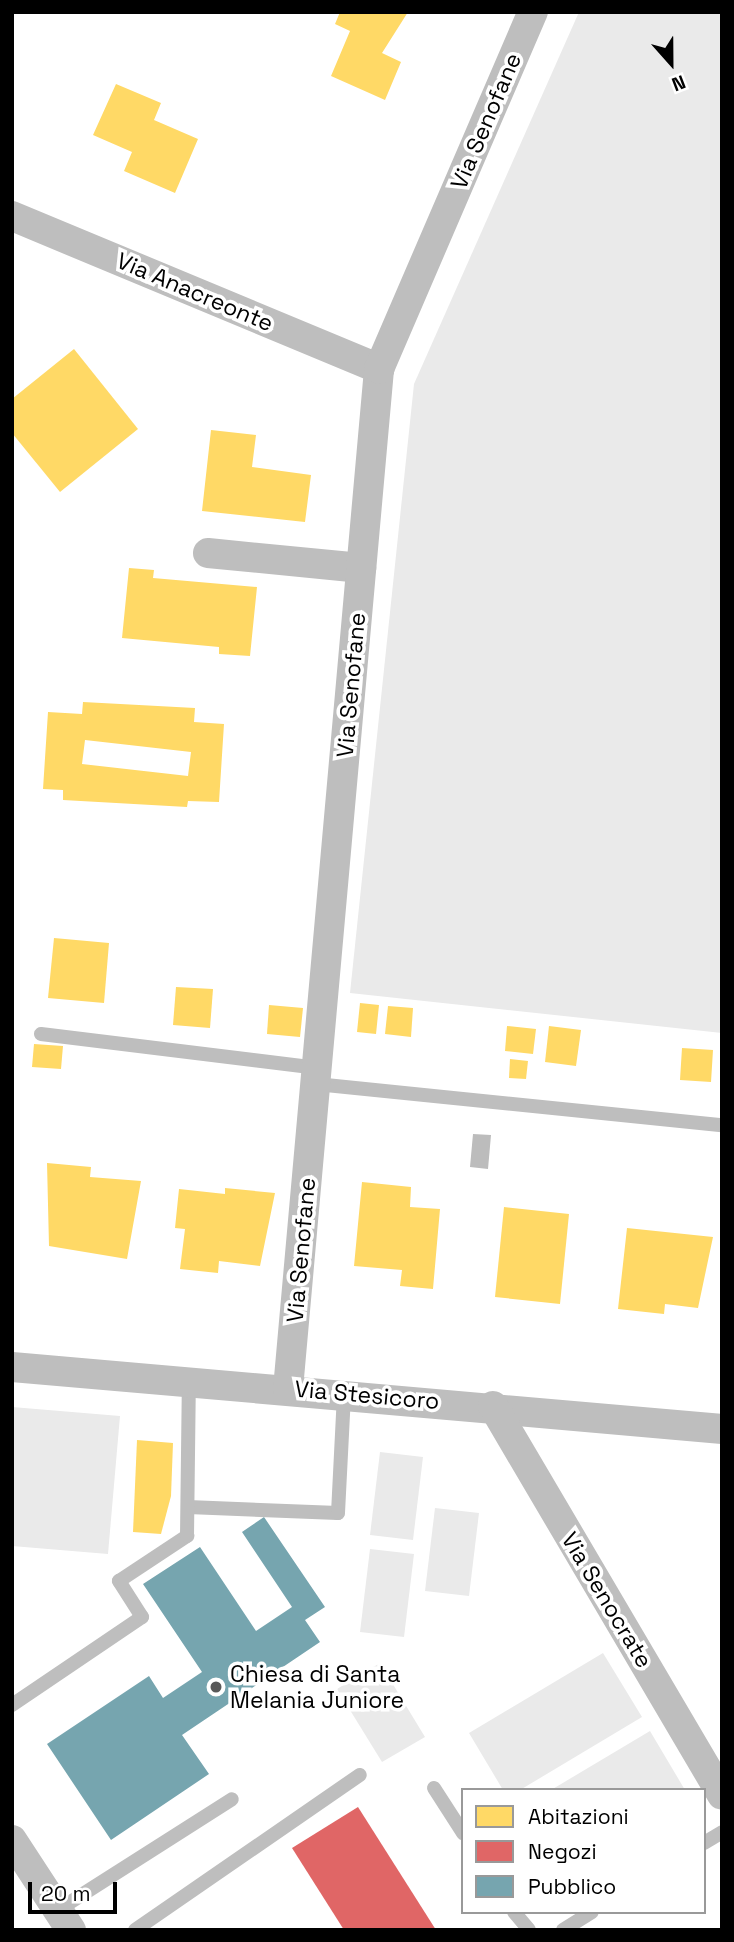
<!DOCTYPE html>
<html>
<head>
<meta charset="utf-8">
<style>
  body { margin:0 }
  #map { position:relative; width:734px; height:1942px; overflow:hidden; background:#fff; font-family:"Space Grotesk",sans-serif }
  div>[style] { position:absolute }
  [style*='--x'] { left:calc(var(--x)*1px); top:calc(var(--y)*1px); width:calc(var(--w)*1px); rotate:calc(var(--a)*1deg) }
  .green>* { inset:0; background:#eaeaea }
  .water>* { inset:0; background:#bcbcbc }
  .homes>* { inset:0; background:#ffd966 }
  .shops>* { inset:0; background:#e06666 }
  .public>* { inset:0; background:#76a5af }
  .service>* { height:14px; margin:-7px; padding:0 7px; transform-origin:7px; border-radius:7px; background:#bebebe }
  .minor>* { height:30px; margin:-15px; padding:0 15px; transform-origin:15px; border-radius:15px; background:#bebebe }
  .dots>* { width:19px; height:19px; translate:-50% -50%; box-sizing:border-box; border:4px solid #fff; border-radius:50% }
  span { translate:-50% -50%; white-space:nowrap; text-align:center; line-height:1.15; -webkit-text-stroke:7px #fff; paint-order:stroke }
  .street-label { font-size:23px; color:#000 }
  .poi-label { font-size:23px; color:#000 }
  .left { translate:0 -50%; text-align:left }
  .frame { position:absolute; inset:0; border:14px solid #000; pointer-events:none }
  .legend { position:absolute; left:461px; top:1788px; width:245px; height:126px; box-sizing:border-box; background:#fff; border:2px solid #999; margin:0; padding:9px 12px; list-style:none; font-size:21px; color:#000 }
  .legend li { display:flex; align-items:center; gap:14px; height:35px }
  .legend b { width:35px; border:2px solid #999 }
  .north { position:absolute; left:636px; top:28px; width:70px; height:70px; -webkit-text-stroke:5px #fff; paint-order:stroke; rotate:159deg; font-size:19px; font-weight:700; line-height:28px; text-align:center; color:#000 }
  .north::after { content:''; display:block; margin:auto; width:24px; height:32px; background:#000; clip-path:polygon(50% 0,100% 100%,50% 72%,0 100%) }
  .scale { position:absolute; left:28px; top:1882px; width:89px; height:32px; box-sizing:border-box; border:4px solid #000; border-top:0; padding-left:9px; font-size:21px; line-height:24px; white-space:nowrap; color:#000; -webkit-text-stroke:5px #fff; paint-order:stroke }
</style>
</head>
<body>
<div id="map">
  <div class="green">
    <i style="clip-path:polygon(579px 12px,722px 12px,722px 1033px,350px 993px,414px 384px)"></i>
    <i style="clip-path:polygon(12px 1407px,120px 1416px,108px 1554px,12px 1546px)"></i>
    <i style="clip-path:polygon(380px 1452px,423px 1457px,413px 1540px,370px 1535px)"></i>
    <i style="clip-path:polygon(435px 1508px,479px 1513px,469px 1596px,425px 1591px)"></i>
    <i style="clip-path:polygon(370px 1549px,414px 1554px,404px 1637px,360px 1632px)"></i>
    <i style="clip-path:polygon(603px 1653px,642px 1717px,520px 1790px,503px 1790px,469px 1733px)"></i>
    <i style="clip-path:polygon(380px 1663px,425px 1737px,382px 1762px,337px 1689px)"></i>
    <i style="clip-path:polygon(650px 1731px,685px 1790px,551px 1790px)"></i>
  </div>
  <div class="water">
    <i style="clip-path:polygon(473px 1134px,491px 1135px,488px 1169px,470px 1167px)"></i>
  </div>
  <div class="homes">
    <i style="clip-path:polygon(340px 12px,408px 12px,382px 53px,401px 62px,385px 100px,331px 76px,350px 31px,335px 24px)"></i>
    <i style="clip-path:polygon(116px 84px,161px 103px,154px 120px,198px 139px,175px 193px,124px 171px,132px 152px,93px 135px)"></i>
    <i style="clip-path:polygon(74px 349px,138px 429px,60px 492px,12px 433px,12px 399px)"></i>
    <i style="clip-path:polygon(211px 430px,256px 435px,252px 467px,311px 475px,305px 522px,202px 511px)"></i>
    <i style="clip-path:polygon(129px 568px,154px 570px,153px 578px,257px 587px,250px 656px,219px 654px,219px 647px,122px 638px)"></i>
    <i style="clip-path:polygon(evenodd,83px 702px,195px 708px,194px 722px,224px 724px,219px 802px,188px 801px,187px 807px,63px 800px,63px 790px,43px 789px,48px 712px,82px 714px,83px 702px,85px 740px,191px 752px,188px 776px,82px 764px,85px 740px)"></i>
    <i style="clip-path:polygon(54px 938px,109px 943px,104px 1003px,48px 998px)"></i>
    <i style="clip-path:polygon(176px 987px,213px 989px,210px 1028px,173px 1025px)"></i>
    <i style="clip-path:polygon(360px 1003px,379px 1005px,376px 1034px,357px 1032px)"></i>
    <i style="clip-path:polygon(269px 1005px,303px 1008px,300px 1037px,267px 1034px)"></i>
    <i style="clip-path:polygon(388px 1006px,413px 1008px,411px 1037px,385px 1034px)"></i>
    <i style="clip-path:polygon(507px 1026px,536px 1029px,533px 1054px,505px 1051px)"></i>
    <i style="clip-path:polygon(549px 1026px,581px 1030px,576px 1066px,545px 1062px)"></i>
    <i style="clip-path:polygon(34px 1044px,63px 1046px,61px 1069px,32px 1067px)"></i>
    <i style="clip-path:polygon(682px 1048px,713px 1050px,711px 1082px,680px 1080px)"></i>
    <i style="clip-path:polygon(510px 1059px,528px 1061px,526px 1079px,509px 1078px)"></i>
    <i style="clip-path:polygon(47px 1163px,91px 1167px,90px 1177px,141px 1181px,127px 1259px,49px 1246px)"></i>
    <i style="clip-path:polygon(362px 1182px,411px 1187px,410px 1207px,440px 1209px,433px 1289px,400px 1286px,402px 1270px,354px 1266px)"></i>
    <i style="clip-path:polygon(225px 1188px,275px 1193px,260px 1266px,219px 1261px,218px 1273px,180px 1269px,185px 1229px,175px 1228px,179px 1189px,225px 1194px)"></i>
    <i style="clip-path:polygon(504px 1207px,569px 1214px,560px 1304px,495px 1297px)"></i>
    <i style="clip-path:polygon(627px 1228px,713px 1237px,698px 1308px,665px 1304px,664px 1314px,618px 1309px)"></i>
    <i style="clip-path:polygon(137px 1440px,173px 1443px,171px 1496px,161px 1534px,133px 1532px)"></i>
  </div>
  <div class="shops">
    <i style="clip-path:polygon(358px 1807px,436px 1930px,344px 1930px,292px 1848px)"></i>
  </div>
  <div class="public">
    <i style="clip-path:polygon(264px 1517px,325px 1607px,305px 1620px,320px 1642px,182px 1735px,209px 1774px,111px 1840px,47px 1744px,149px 1676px,163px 1698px,202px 1672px,143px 1584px,200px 1547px,256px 1631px,292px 1607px,242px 1532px)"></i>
  </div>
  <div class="service">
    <i style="--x:41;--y:1034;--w:279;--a:7"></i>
    <i style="--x:316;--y:1084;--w:408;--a:5.8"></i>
    <i style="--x:188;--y:1507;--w:150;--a:2.3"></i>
    <i style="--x:338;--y:1513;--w:119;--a:-87.1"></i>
    <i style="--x:12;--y:1705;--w:157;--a:-34.1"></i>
    <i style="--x:142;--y:1617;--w:43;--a:-122.6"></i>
    <i style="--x:119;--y:1581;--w:82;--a:-33.5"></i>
    <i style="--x:187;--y:1536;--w:155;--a:-89.3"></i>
    <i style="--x:434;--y:1788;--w:54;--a:57.2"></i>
    <i style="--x:704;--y:1843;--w:21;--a:-31"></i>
    <i style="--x:58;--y:1910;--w:206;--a:-32.5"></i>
    <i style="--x:514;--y:1912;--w:23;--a:50"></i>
    <i style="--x:135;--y:1930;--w:273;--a:-34.6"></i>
    <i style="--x:563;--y:1930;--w:34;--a:-32"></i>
  </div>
  <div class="minor">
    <i style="--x:12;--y:216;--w:398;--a:22.6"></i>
    <i style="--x:208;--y:553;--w:154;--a:5.6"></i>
    <i style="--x:12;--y:1367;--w:713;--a:4.99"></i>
    <i style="--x:288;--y:1389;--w:1024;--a:-84.9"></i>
    <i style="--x:379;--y:369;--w:389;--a:-66.7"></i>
    <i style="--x:493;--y:1406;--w:451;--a:59.5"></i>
    <i style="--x:12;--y:1840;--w:108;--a:56.8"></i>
  </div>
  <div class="dots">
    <i style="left:216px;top:1687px;background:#595959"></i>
  </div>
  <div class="street-label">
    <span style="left:486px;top:121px;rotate:-67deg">Via Senofane</span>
    <span style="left:195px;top:292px;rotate:23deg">Via Anacreonte</span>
    <span style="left:351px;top:685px;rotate:-85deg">Via Senofane</span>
    <span style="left:301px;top:1250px;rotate:-85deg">Via Senofane</span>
    <span style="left:367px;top:1395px;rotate:5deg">Via Stesicoro</span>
    <span style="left:607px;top:1600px;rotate:59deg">Via Senocrate</span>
  </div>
  <div class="poi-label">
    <span class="left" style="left:230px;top:1687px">Chiesa di Santa<br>Melania Juniore</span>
  </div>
  <div class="frame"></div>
  <ul class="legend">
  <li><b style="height:19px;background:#ffd966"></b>Abitazioni</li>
  <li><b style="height:19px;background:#e06666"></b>Negozi</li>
  <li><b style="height:19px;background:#76a5af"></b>Pubblico</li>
  </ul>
  <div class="north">N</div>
  <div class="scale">20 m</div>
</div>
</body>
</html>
